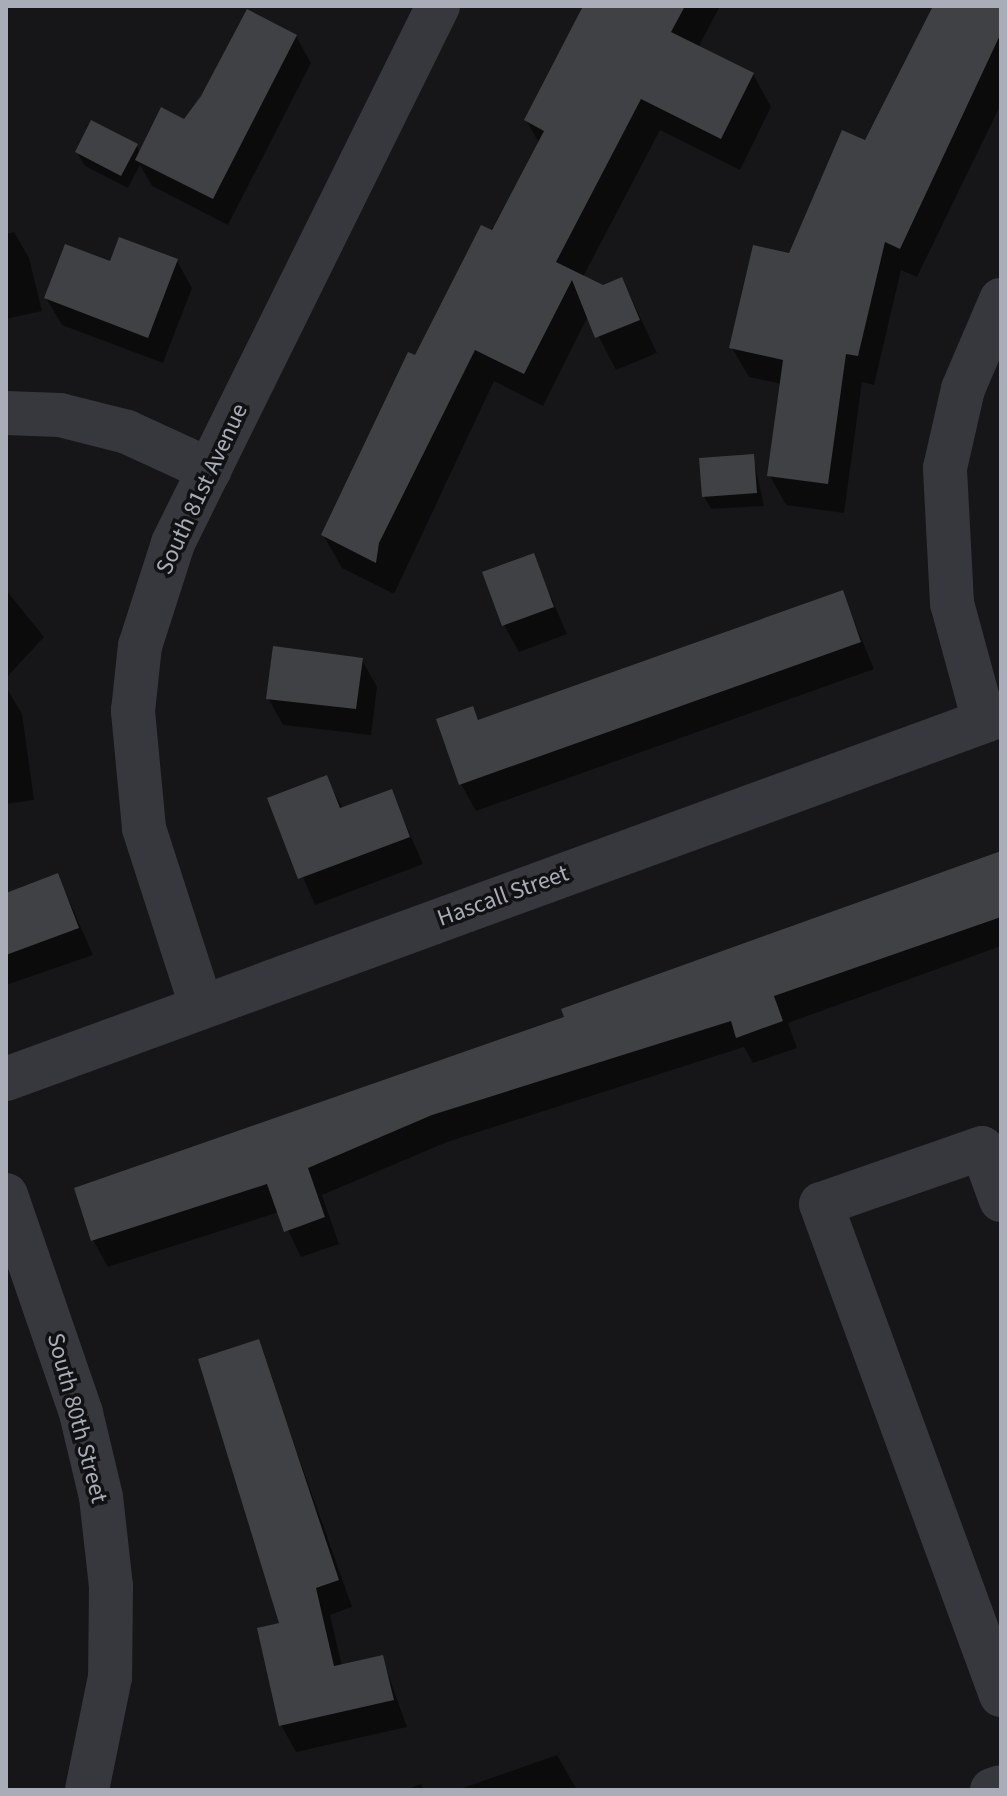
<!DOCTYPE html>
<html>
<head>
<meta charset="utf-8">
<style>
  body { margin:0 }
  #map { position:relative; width:1007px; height:1796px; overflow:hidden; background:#161618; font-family:"Source Sans 3",sans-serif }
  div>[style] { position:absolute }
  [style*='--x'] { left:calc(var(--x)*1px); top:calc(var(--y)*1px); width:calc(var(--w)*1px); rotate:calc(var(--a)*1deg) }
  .shadow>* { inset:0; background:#0007 }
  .building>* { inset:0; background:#404145 }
  .minor>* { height:44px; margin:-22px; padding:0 22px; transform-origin:22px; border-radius:22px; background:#37383d }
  span { translate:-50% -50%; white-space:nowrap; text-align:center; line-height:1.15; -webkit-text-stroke:7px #111113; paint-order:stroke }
  .street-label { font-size:24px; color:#a8adb8 }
  .frame { position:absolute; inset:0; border:8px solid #a8adb8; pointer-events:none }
</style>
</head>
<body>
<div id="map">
  <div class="shadow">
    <i style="clip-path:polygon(583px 6px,720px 6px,698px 48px,753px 74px,771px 107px,740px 170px,660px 130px,583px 277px,603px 287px,622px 279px,657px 353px,616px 370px,588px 316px,543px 406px,494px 381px,394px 594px,342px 568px,323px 535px,539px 143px,526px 120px)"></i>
    <i style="clip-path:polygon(938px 6px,1001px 6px,1001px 104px,917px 277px,901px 270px,874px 385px,862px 382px,844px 513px,786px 505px,770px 476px,782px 384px,749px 377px,732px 348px,866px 142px)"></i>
    <i style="clip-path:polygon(296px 36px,311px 63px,228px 225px,152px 186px,140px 165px,128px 188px,85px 166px,77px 152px,136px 145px,140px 153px)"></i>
    <i style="clip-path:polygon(14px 232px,29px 258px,42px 311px,6px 319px,6px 234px)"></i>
    <i style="clip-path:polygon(177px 261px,192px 288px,163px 363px,62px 325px,46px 298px,111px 263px)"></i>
    <i style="clip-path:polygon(753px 456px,764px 506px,711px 509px,704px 496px)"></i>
    <i style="clip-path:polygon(533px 555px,567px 634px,519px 652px,504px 625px)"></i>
    <i style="clip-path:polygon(6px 590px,44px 637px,7px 677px,6px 676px)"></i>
    <i style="clip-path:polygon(842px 592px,874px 669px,476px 811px,461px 784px,439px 720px,472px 709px,480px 722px)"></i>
    <i style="clip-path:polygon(362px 660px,377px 687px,371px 735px,283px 725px,268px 698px)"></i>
    <i style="clip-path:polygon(6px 687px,22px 714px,34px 800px,6px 804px)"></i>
    <i style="clip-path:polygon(326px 778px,343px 809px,391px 791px,423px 864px,315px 905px,269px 799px)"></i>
    <i style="clip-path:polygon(1001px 852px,1001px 946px,788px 1023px,797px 1048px,753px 1063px,744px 1047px,447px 1142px,322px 1195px,339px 1244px,301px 1257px,279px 1212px,108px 1267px,93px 1240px,566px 1018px)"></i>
    <i style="clip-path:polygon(58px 875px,93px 955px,6px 985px,6px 895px)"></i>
    <i style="clip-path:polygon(258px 1342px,352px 1607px,330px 1615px,342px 1666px,382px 1657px,407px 1727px,296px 1752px,281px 1725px,281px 1625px)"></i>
    <i style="clip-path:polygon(557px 1755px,577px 1790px,457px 1790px)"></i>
    <i style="clip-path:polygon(421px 1784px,424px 1790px,405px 1790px)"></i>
  </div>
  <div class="building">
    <i style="clip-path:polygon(583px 6px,685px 6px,671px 32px,754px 73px,721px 139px,641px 99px,556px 262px,603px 285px,622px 277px,640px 320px,595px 338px,572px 280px,524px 374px,475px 350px,379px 543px,376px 563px,321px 535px,408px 352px,415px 355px,481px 225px,492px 230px,544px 131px,524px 120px)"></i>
    <i style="clip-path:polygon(933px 6px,1001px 6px,1001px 33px,900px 249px,885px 242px,858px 356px,846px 354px,828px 484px,767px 476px,783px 360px,729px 348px,753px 245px,789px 253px,842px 130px,865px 140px)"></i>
    <i style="clip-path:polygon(247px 9px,297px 35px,213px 199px,135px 160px,161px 107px,184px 119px,201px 96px)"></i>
    <i style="clip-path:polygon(91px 120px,138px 144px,121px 176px,75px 152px)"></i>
    <i style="clip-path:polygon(119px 237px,178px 259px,148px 338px,44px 298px,65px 244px,110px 261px)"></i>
    <i style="clip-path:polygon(754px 454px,757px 493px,702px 497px,699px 458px)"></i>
    <i style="clip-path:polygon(534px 553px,554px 607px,502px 626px,482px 572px)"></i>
    <i style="clip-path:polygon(843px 590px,861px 642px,459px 785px,436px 719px,473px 706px,478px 720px)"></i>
    <i style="clip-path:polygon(273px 646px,363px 658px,356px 709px,266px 699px)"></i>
    <i style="clip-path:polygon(327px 775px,340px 808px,392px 789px,410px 837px,298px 879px,267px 798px)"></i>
    <i style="clip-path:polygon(1001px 851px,1001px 917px,774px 996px,783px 1021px,736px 1038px,731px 1021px,432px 1115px,308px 1168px,325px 1217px,284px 1232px,267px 1184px,91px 1241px,74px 1188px,564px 1017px,561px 1009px)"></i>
    <i style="clip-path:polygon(58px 873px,79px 928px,6px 955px,6px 893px)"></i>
    <i style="clip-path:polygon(259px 1339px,339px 1580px,316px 1588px,334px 1666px,383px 1655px,394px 1700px,279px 1726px,257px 1628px,279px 1623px,198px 1359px)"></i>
  </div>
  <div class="minor">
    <i style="--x:6;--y:413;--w:54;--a:2.1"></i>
    <i style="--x:60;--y:415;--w:69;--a:14.2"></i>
    <i style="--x:127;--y:432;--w:91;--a:24.6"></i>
    <i style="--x:984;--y:721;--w:122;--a:-105.2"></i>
    <i style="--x:952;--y:603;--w:135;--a:-93"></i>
    <i style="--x:945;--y:468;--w:81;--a:-77.2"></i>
    <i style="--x:963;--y:389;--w:97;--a:-66.9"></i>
    <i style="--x:201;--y:1005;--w:186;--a:-107.9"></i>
    <i style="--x:144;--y:828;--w:118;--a:-95.4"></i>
    <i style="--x:133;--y:711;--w:65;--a:-83.9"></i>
    <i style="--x:140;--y:646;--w:108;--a:-72.2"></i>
    <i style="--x:173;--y:543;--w:599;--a:-63.73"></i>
    <i style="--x:6;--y:1079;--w:1059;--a:-20.09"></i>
    <i style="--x:6;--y:1195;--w:231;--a:71"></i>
    <i style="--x:81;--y:1413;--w:86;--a:76.6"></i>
    <i style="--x:101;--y:1497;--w:90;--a:83.6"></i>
    <i style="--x:111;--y:1586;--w:91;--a:90.6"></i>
    <i style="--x:110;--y:1677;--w:115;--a:101.5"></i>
    <i style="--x:1001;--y:1200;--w:55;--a:-110.1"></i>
    <i style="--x:982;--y:1148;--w:170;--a:160.8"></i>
    <i style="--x:821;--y:1204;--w:523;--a:69.87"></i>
    <i style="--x:992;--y:1790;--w:9;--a:-18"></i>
  </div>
  <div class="street-label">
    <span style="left:202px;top:489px;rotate:-65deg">South 81st Avenue</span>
    <span style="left:503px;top:896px;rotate:-20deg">Hascall Street</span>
    <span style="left:77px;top:1418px;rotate:75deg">South 80th Street</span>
  </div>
  <div class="frame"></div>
</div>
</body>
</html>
